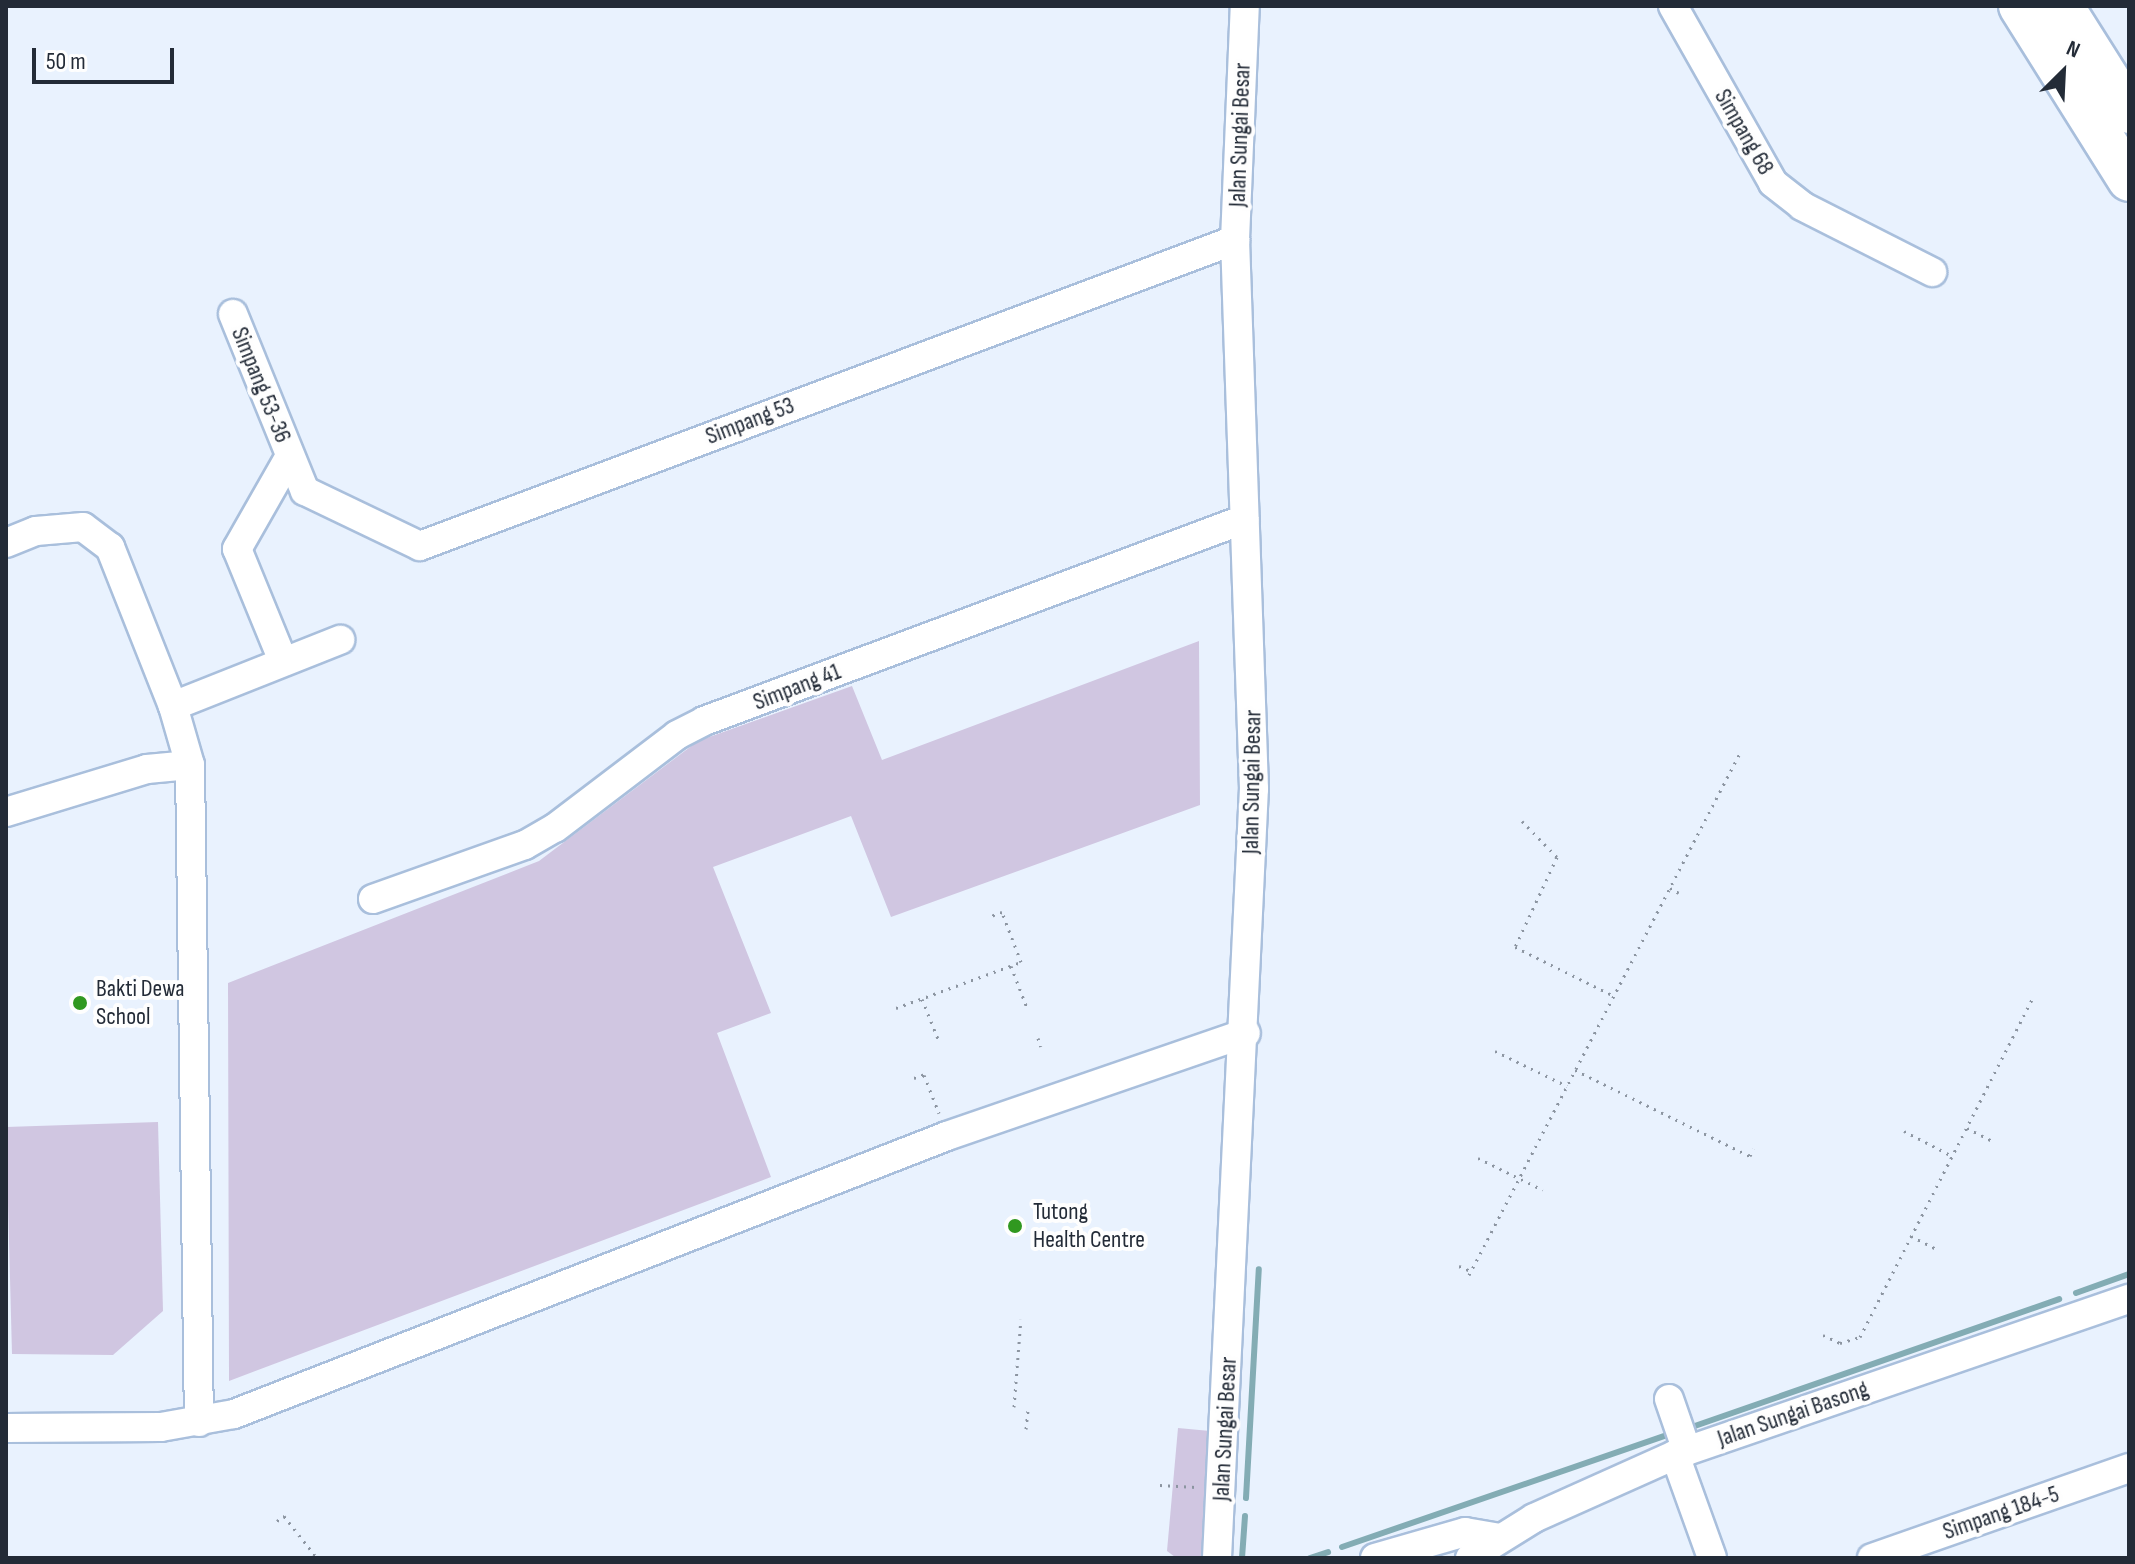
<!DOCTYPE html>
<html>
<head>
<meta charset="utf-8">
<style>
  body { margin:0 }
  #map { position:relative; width:2135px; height:1564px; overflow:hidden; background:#e9f2fe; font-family:"Sofia Sans Condensed",sans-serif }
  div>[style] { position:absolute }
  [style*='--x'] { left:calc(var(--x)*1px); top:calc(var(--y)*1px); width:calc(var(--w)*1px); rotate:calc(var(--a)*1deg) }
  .green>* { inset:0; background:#d0c6e1 }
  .stream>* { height:6px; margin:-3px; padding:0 3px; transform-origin:3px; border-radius:3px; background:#83acb4 }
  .path>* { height:3px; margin-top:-1.5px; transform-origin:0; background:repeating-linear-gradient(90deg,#8c95a1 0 2px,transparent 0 8px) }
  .roads { filter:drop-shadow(2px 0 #a9bfdc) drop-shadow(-2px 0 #a9bfdc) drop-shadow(0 2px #a9bfdc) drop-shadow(0 -2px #a9bfdc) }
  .minor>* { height:28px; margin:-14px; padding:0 14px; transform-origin:14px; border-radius:14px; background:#fff }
  .highway>* { height:42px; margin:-21px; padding:0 21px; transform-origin:21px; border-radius:21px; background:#fff }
  .dots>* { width:22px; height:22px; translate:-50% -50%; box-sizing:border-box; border:4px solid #fefefe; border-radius:50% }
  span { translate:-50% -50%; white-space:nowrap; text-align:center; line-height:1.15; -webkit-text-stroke:8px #fefefe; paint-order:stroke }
  .street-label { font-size:24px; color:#232b37 }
  .poi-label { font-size:24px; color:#232b37 }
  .left { translate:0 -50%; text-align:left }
  .frame { position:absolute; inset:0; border:8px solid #232b37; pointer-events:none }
  .north { position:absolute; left:2023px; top:32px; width:80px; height:80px; -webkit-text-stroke:6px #fefefe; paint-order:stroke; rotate:24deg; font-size:22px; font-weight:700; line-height:32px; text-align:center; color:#232b37 }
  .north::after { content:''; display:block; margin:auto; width:28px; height:36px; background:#232b37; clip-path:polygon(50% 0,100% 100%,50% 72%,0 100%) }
  .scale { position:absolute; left:32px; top:48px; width:142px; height:36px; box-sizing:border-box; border:4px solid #232b37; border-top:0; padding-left:10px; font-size:24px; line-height:28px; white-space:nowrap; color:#232b37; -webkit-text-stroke:6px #fefefe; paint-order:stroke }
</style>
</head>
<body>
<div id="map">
  <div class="green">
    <i style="clip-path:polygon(1199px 641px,1200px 805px,891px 917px,851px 816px,713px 867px,771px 1013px,717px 1033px,771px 1177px,229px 1381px,228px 983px,539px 861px,698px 741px,852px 686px,882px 760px)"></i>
    <i style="clip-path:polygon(158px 1122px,163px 1311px,113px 1355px,12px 1354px,6px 1127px)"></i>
    <i style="clip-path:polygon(1178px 1428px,1210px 1431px,1203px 1558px,1175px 1557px,1167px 1551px)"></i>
  </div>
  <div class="stream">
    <i style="--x:2076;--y:1293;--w:56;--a:-19.7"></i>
    <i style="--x:1689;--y:1428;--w:392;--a:-19.2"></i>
    <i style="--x:1246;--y:1498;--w:229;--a:-86.8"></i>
    <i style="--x:1342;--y:1547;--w:348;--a:-19"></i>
    <i style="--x:1242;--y:1558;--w:42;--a:-85.9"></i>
    <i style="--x:1310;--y:1558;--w:19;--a:-18"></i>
  </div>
  <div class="path">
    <i style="--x:1522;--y:821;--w:50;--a:45.8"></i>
    <i style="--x:1557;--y:857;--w:99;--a:115"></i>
    <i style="--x:1515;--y:947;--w:110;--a:26.3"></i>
    <i style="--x:1670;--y:888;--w:10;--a:29"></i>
    <i style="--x:1011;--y:966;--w:45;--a:69.1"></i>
    <i style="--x:922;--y:999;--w:45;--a:68"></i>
    <i style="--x:896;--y:1008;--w:133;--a:-20.2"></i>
    <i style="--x:1021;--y:962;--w:53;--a:-110.8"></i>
    <i style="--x:1002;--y:912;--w:12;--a:160"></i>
    <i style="--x:1038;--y:1038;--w:9;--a:72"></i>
    <i style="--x:1495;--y:1051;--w:80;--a:25.9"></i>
    <i style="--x:1575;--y:1070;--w:195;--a:26.2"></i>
    <i style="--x:1750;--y:1156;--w:8;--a:-67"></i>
    <i style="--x:924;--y:1075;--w:41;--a:68.5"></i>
    <i style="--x:914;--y:1078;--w:15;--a:-20"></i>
    <i style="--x:1967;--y:1128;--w:31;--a:27"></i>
    <i style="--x:1904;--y:1131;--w:54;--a:27.5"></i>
    <i style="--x:1478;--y:1158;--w:72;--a:26.2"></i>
    <i style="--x:1911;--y:1236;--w:31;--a:27"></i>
    <i style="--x:1459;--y:1266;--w:13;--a:23"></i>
    <i style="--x:1469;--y:1275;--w:590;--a:-62.57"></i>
    <i style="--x:1823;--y:1335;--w:19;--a:25"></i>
    <i style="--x:1840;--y:1343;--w:21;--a:-17"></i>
    <i style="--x:1860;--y:1337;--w:381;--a:-63"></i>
    <i style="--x:1014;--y:1407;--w:88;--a:-85.5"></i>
    <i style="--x:1026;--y:1429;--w:20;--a:-84"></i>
    <i style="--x:1160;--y:1485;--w:36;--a:3"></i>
    <i style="--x:277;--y:1521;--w:9;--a:-36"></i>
    <i style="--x:284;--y:1516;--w:53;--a:51.8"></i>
  </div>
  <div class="roads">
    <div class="minor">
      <i style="--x:1673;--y:6;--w:203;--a:60.5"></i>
      <i style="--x:1773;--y:183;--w:37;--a:38"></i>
      <i style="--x:1802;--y:206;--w:146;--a:26.9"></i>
      <i style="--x:233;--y:314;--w:191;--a:67.9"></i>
      <i style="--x:305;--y:491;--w:127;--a:25.6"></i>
      <i style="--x:420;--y:546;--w:871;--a:-20.58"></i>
      <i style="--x:6;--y:543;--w:32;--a:-22"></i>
      <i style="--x:36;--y:531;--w:47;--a:-4.9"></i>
      <i style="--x:83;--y:527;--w:34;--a:37"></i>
      <i style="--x:110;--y:547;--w:171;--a:68.4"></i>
      <i style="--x:173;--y:706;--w:61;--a:73.9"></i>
      <i style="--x:190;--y:765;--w:657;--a:89.22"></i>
      <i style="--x:283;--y:661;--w:121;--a:-112.3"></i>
      <i style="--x:237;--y:549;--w:107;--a:-60.3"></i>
      <i style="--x:173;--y:706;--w:180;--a:-21.6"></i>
      <i style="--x:6;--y:812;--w:147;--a:-17"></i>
      <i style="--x:147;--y:769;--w:43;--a:-5.3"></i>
      <i style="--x:373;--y:899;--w:161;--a:-19.6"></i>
      <i style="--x:525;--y:845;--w:34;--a:-30"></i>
      <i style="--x:555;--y:828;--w:153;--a:-37.3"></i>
      <i style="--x:677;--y:735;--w:30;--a:-27"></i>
      <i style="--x:704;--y:721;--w:577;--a:-20.47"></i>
      <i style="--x:1669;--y:1399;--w:55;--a:70.9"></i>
      <i style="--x:6;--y:1428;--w:155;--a:-0.4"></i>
      <i style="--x:161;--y:1427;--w:74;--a:-10.1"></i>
      <i style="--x:234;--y:1414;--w:765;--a:-21.3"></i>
      <i style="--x:947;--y:1136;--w:316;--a:-19"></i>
      <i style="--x:1675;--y:1455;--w:109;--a:70.2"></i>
      <i style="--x:1217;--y:1558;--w:770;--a:-87.25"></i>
      <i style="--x:1254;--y:789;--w:549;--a:-91.98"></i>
      <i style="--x:1235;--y:240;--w:234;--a:-87.6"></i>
      <i style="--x:1375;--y:1558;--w:94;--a:-16.1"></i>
      <i style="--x:1465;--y:1532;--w:34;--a:10"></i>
      <i style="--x:1470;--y:1558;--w:75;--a:-32"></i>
      <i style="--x:1534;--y:1518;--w:154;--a:-24.1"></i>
      <i style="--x:1675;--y:1455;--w:480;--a:-19"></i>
      <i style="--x:1872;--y:1558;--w:272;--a:-19.3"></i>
    </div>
    <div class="highway">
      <i style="--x:2020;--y:6;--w:205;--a:57.9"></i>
      <i style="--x:2062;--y:6;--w:125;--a:57.7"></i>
    </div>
  </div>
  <div class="dots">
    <i style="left:80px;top:1003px;background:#309820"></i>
    <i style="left:1015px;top:1226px;background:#309820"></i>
  </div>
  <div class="street-label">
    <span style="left:1744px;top:132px;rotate:60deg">Simpang 68</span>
    <span style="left:1240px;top:135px;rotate:-88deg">Jalan Sungai Besar</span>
    <span style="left:261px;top:385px;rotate:68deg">Simpang 53-36</span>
    <span style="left:750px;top:421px;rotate:-21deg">Simpang 53</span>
    <span style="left:797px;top:687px;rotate:-21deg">Simpang 41</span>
    <span style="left:1252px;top:782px;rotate:-89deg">Jalan Sungai Besar</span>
    <span style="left:1793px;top:1414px;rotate:-19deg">Jalan Sungai Basong</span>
    <span style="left:1225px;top:1429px;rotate:-87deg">Jalan Sungai Besar</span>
    <span style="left:2001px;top:1513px;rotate:-19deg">Simpang 184-5</span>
  </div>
  <div class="poi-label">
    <span class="left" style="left:96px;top:1003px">Bakti Dewa<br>School</span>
    <span class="left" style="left:1033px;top:1226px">Tutong<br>Health Centre</span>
  </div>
  <div class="frame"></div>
  <div class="north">N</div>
  <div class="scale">50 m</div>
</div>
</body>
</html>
